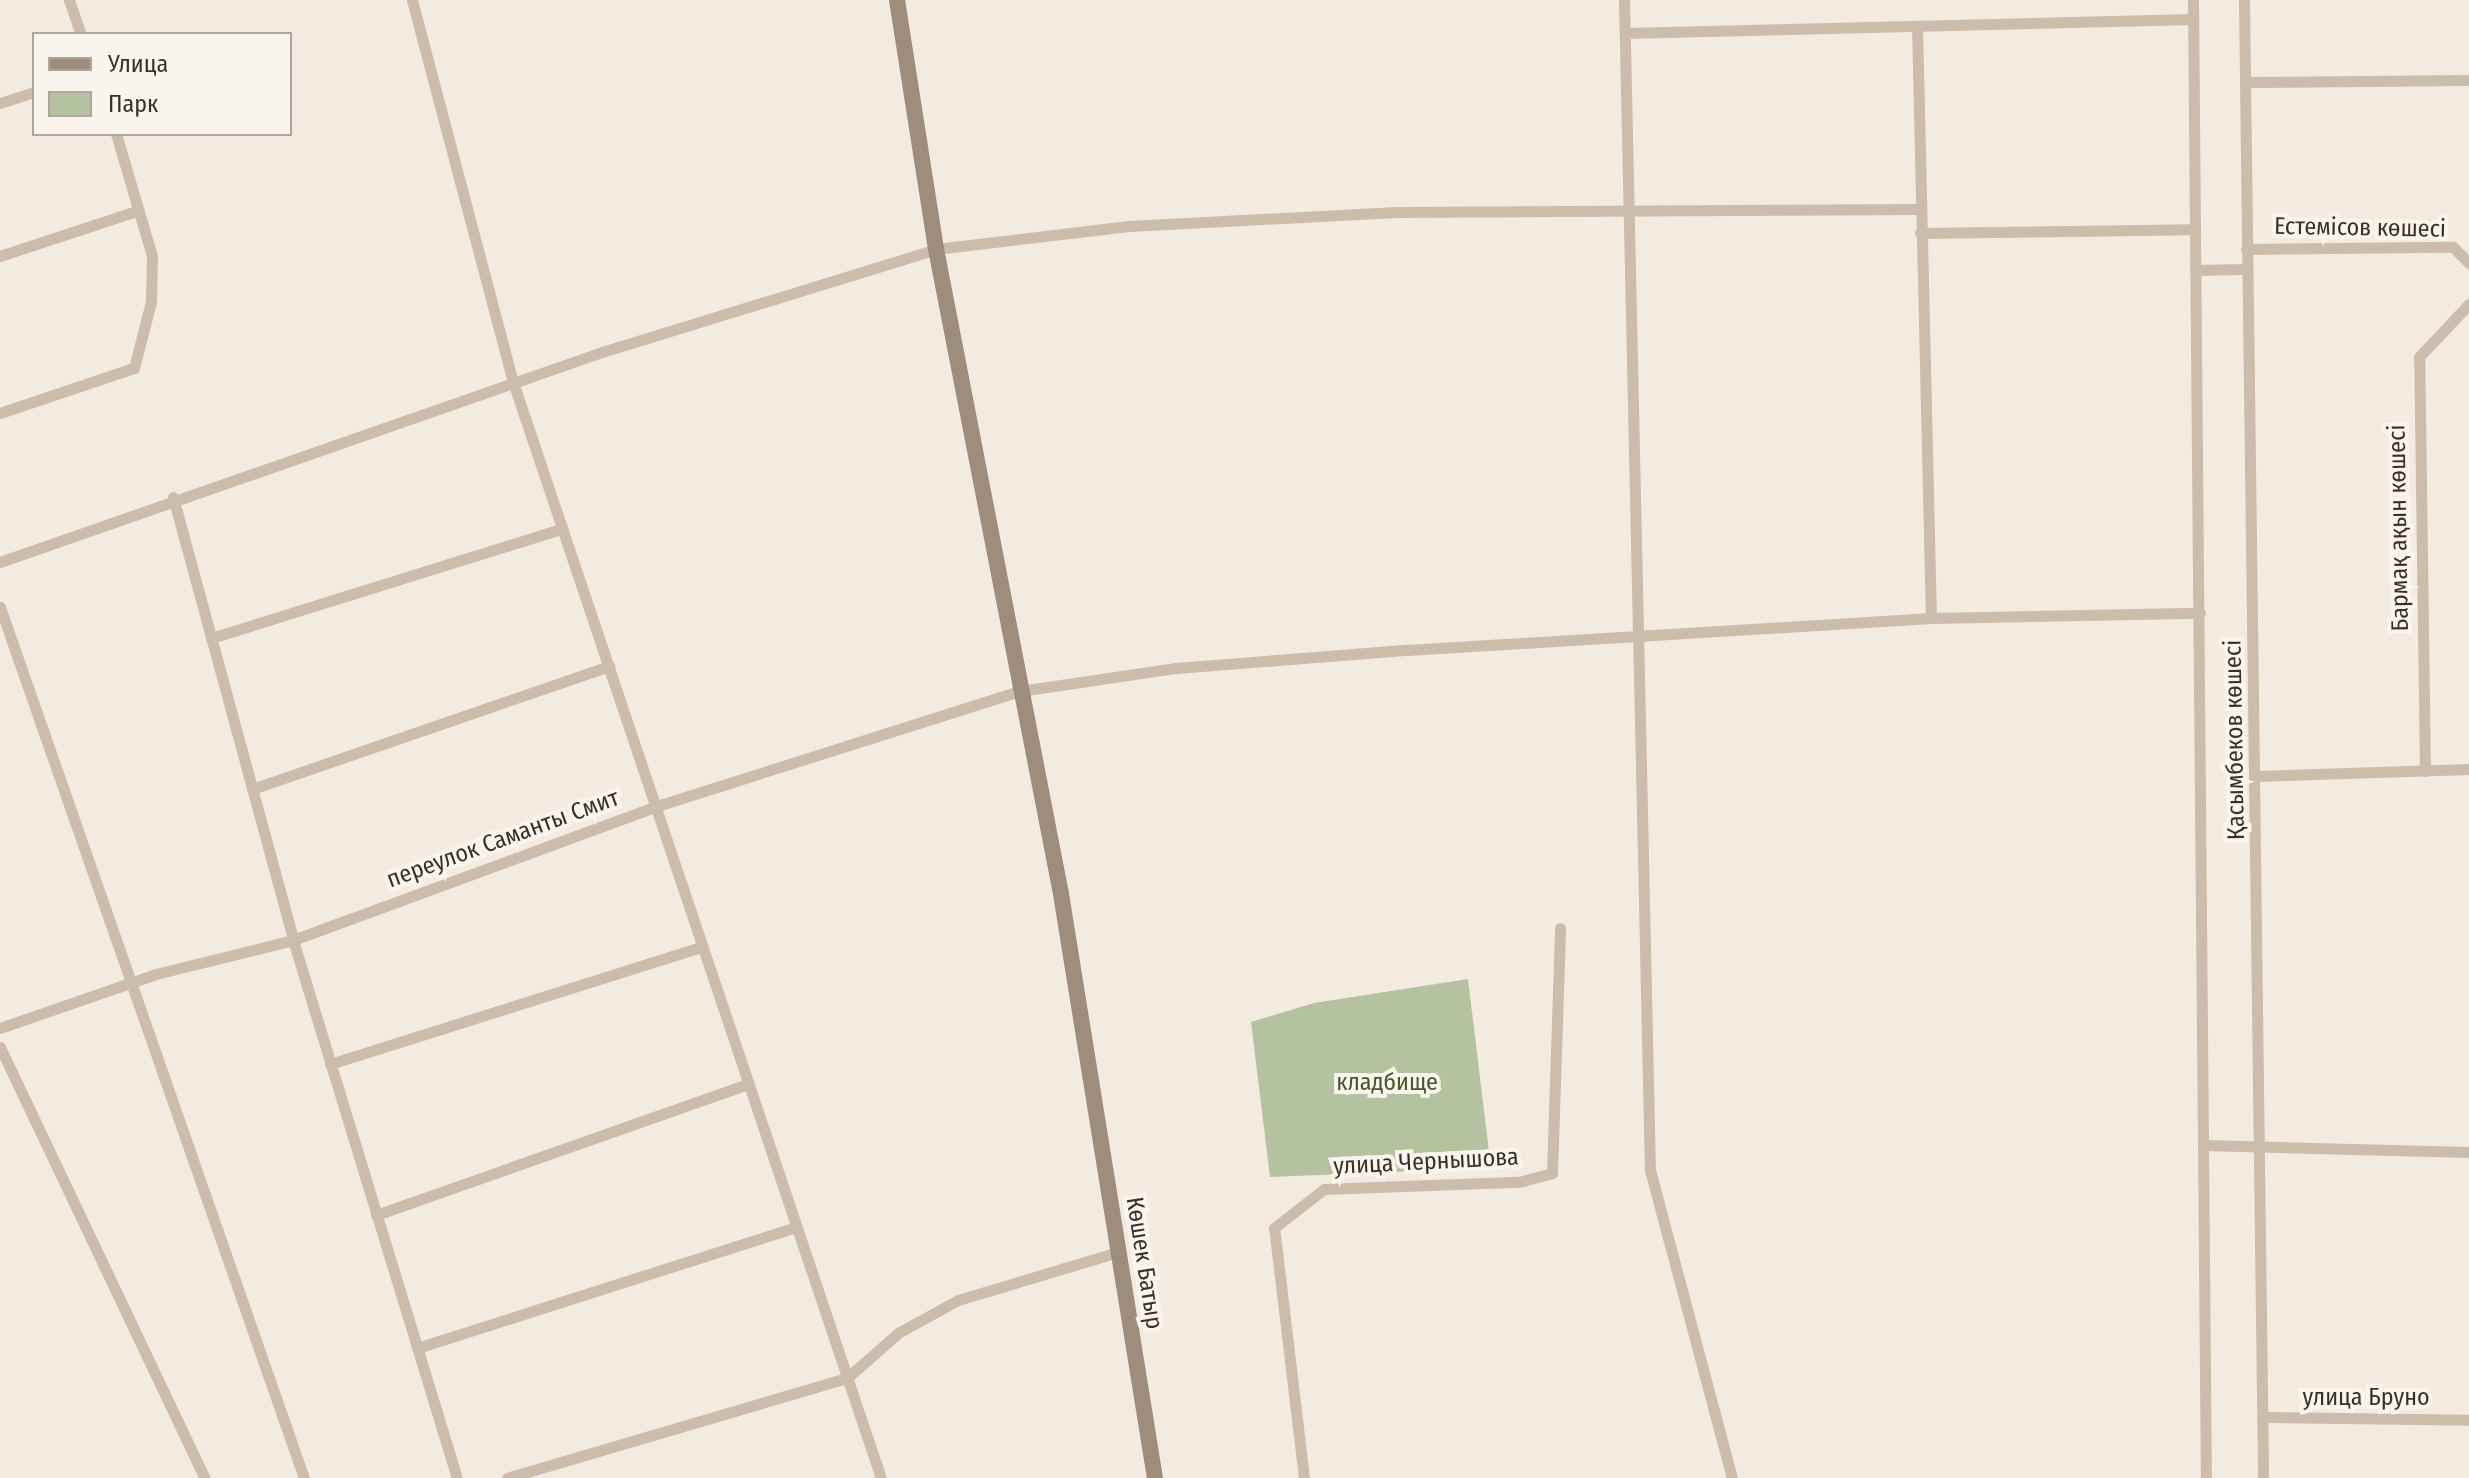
<!DOCTYPE html>
<html>
<head>
<meta charset="utf-8">
<style>
  body { margin:0 }
  #map { position:relative; width:2469px; height:1478px; overflow:hidden; background:#f3ebe0; font-family:"Fira Sans Condensed",sans-serif }
  div>[style] { position:absolute }
  [style*='--x'] { left:calc(var(--x)*1px); top:calc(var(--y)*1px); width:calc(var(--w)*1px); rotate:calc(var(--a)*1deg) }
  .green>* { inset:0; background:#b4c2a0 }
  .street>* { height:11px; margin:-5.5px; padding:0 5.5px; transform-origin:5.5px; border-radius:5.5px; background:#cbbcac }
  .secondary>* { height:16px; margin:-8px; padding:0 8px; transform-origin:8px; border-radius:8px; background:#9e8c7d }
  span { translate:-50% -50%; white-space:nowrap; text-align:center; line-height:1.15; -webkit-text-stroke:8px #faf5ec; paint-order:stroke }
  .street-label { font-size:24px; color:#39302a }
  .park-label { font-size:24px; color:#45572f }
  .legend { position:absolute; left:32px; top:32px; width:260px; height:104px; box-sizing:border-box; background:#faf5ec; border:2px solid #ada69e; margin:0; padding:10px 14px; list-style:none; font-size:24px; color:#39302a }
  .legend li { display:flex; align-items:center; gap:16px; height:40px }
  .legend b { width:40px; border:2px solid #ada69e }
</style>
</head>
<body>
<div id="map">
  <div class="green">
    <i style="clip-path:polygon(1468px 979px,1491px 1168px,1270px 1177px,1251px 1022px,1314px 1003px)"></i>
  </div>
  <div class="street">
    <i style="--x:69;--y:0;--w:36;--a:71"></i>
    <i style="--x:412;--y:0;--w:395;--a:75.2"></i>
    <i style="--x:513;--y:382;--w:1156;--a:71.44"></i>
    <i style="--x:1624;--y:0;--w:1170;--a:88.73"></i>
    <i style="--x:1650;--y:1170;--w:319;--a:75.1"></i>
    <i style="--x:2193;--y:0;--w:1478;--a:89.5"></i>
    <i style="--x:2244;--y:0;--w:1478;--a:89.26"></i>
    <i style="--x:1917;--y:26;--w:592;--a:88.65"></i>
    <i style="--x:1625;--y:33;--w:568;--a:-1.41"></i>
    <i style="--x:2245;--y:82;--w:224;--a:-0.5"></i>
    <i style="--x:0;--y:103;--w:36;--a:-18"></i>
    <i style="--x:1920;--y:233;--w:275;--a:-0.8"></i>
    <i style="--x:2246;--y:249;--w:207;--a:-0.6"></i>
    <i style="--x:2453;--y:247;--w:23;--a:45"></i>
    <i style="--x:0;--y:256;--w:146;--a:-18.3"></i>
    <i style="--x:2195;--y:270;--w:50;--a:-1.1"></i>
    <i style="--x:0;--y:413;--w:141;--a:-18.6"></i>
    <i style="--x:134;--y:368;--w:68;--a:-75.6"></i>
    <i style="--x:151;--y:302;--w:46;--a:-88.8"></i>
    <i style="--x:152;--y:256;--w:127;--a:-106.4"></i>
    <i style="--x:173;--y:497;--w:459;--a:74.8"></i>
    <i style="--x:293;--y:940;--w:562;--a:73.05"></i>
    <i style="--x:0;--y:562;--w:638;--a:-19.23"></i>
    <i style="--x:602;--y:352;--w:350;--a:-17.1"></i>
    <i style="--x:936;--y:249;--w:194;--a:-6.8"></i>
    <i style="--x:1129;--y:226;--w:268;--a:-3"></i>
    <i style="--x:1397;--y:212;--w:522;--a:-0.33"></i>
    <i style="--x:0;--y:607;--w:923;--a:70.76"></i>
    <i style="--x:211;--y:638;--w:368;--a:-17.3"></i>
    <i style="--x:2425;--y:771;--w:414;--a:-90.8"></i>
    <i style="--x:2419;--y:357;--w:73;--a:-46.7"></i>
    <i style="--x:2259;--y:776;--w:210;--a:-1.9"></i>
    <i style="--x:252;--y:789;--w:378;--a:-19"></i>
    <i style="--x:0;--y:1028;--w:165;--a:-19.1"></i>
    <i style="--x:156;--y:974;--w:141;--a:-13.9"></i>
    <i style="--x:293;--y:940;--w:388;--a:-20.2"></i>
    <i style="--x:657;--y:806;--w:381;--a:-17.6"></i>
    <i style="--x:1020;--y:691;--w:158;--a:-8.4"></i>
    <i style="--x:1176;--y:668;--w:232;--a:-4.5"></i>
    <i style="--x:1407;--y:650;--w:525;--a:-3.49"></i>
    <i style="--x:1931;--y:618;--w:269;--a:-1.1"></i>
    <i style="--x:0;--y:1047;--w:477;--a:64.6"></i>
    <i style="--x:330;--y:1064;--w:389;--a:-17.5"></i>
    <i style="--x:2204;--y:1145;--w:265;--a:1.5"></i>
    <i style="--x:376;--y:1215;--w:392;--a:-19.4"></i>
    <i style="--x:417;--y:1348;--w:395;--a:-17.7"></i>
    <i style="--x:2263;--y:1417;--w:206;--a:0.8"></i>
    <i style="--x:507;--y:1478;--w:354;--a:-16.4"></i>
    <i style="--x:847;--y:1378;--w:68;--a:-41.4"></i>
    <i style="--x:898;--y:1333;--w:68;--a:-28.8"></i>
    <i style="--x:958;--y:1300;--w:167;--a:-16.7"></i>
    <i style="--x:1304;--y:1478;--w:252;--a:-96.8"></i>
    <i style="--x:1274;--y:1228;--w:63;--a:-38"></i>
    <i style="--x:1324;--y:1189;--w:195;--a:-2.1"></i>
    <i style="--x:1519;--y:1182;--w:34;--a:-15"></i>
    <i style="--x:1552;--y:1173;--w:245;--a:-88.1"></i>
  </div>
  <div class="secondary">
    <i style="--x:897;--y:0;--w:252;--a:81.1"></i>
    <i style="--x:936;--y:249;--w:657;--a:79.03"></i>
    <i style="--x:1061;--y:894;--w:592;--a:80.86"></i>
  </div>
  <div class="street-label">
    <span style="left:2360px;top:228px;rotate:1deg">Естемісов көшесі</span>
    <span style="left:2399px;top:528px;rotate:-91deg">Бармақ ақын көшесі</span>
    <span style="left:2235px;top:740px;rotate:-91deg">Қасымбеков көшесі</span>
    <span style="left:503px;top:839px;rotate:-20deg">переулок Саманты Смит</span>
    <span style="left:1426px;top:1162px;rotate:-3deg">улица Чернышова</span>
    <span style="left:1144px;top:1263px;rotate:81deg">Көшек Батыр</span>
    <span style="left:2366px;top:1398px">улица Бруно</span>
  </div>
  <div class="park-label">
    <span style="left:1387px;top:1083px">кладбище</span>
  </div>
  <ul class="legend">
  <li><b style="height:10px;background:#9e8c7d"></b>Улица</li>
  <li><b style="height:22px;background:#b4c2a0"></b>Парк</li>
  </ul>
</div>
</body>
</html>
